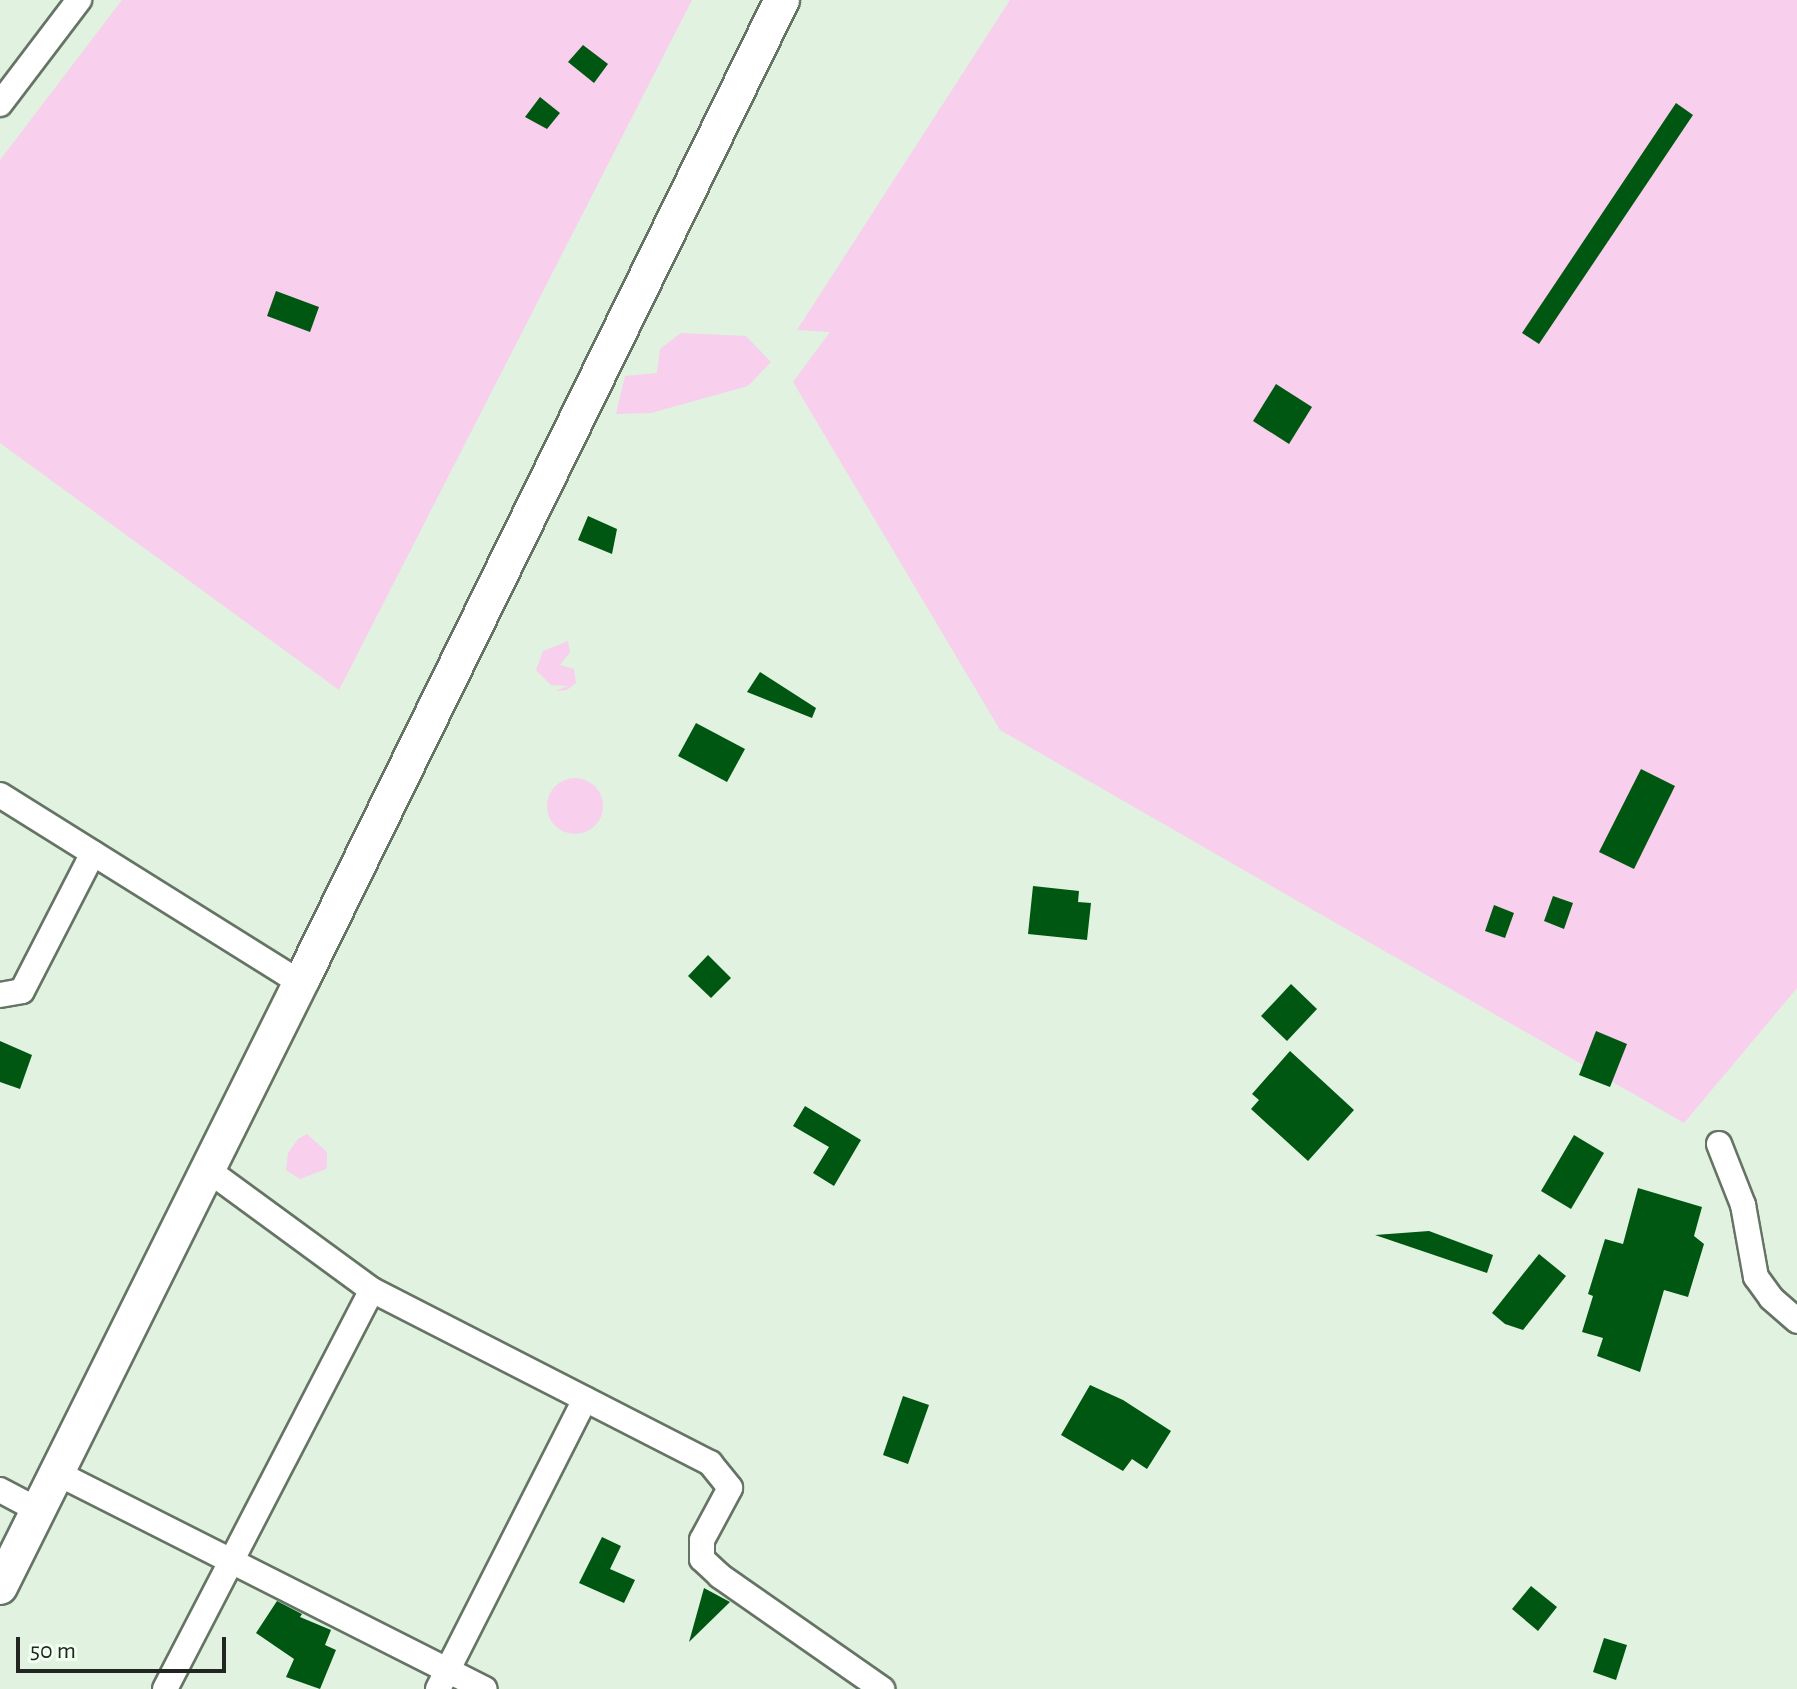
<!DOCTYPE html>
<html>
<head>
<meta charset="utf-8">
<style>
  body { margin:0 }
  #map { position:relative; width:1797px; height:1689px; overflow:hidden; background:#e1f2e0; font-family:"Alegreya Sans",sans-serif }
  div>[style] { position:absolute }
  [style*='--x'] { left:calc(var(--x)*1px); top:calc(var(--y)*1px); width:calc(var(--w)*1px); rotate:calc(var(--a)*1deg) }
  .green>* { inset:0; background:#f8cfec }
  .round { border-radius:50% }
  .building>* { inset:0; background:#005711 }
  .roads { filter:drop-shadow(2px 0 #657464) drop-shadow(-2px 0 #657464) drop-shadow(0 2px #657464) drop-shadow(0 -2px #657464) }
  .street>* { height:24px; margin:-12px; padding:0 12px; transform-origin:12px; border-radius:12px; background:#fff }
  .secondary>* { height:34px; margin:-17px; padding:0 17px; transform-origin:17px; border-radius:17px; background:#fff }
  span { translate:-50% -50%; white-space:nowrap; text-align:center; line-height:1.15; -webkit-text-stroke:8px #f0fff0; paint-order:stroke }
  .scale { position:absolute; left:16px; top:1637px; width:210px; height:36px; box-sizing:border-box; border:4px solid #212720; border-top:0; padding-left:10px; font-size:24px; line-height:28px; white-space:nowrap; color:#212720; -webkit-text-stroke:6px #f0fff0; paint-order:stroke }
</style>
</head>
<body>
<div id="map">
  <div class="green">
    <i style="clip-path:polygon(122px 0,692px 0,339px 690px,0 443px,0 160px)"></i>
    <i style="clip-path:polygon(1010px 0,1797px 0,1797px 988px,1684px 1123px,1000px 730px,793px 382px,830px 332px,797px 330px)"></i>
    <i style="clip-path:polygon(681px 333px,746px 336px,771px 362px,748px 386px,651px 413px,616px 414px,625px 376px,657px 373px,660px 349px)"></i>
    <i style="clip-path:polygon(568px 641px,570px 652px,560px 665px,574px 669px,576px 683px,567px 690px,555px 691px,568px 686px,551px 685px,536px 670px,543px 651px)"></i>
    <i class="round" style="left:547px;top:778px;width:56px;height:56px"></i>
    <i style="clip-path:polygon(307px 1134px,327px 1152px,327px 1165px,326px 1169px,300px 1179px,286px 1170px,288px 1153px,298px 1139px)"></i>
  </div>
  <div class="building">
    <i style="clip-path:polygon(583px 45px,608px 64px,594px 83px,568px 62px)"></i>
    <i style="clip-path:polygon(540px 97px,560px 113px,547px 129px,525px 117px)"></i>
    <i style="clip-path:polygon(1676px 103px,1693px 115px,1539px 344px,1522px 333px)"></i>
    <i style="clip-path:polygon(276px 291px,319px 307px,310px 332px,267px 316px)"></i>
    <i style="clip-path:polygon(1276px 384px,1312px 407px,1289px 444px,1253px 421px)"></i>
    <i style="clip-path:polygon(588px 516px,617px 529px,612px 554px,578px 540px)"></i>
    <i style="clip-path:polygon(760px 672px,816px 708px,812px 718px,747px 692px)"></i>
    <i style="clip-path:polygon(696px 723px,745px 749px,727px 782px,678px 756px)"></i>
    <i style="clip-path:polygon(1641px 769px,1675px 786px,1634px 869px,1599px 852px)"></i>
    <i style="clip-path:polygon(1033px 886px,1079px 891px,1078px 902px,1091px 903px,1087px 940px,1028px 934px)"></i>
    <i style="clip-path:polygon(1553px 896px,1573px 903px,1564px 929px,1544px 921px)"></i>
    <i style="clip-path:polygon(1494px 905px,1514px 913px,1505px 938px,1485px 931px)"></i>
    <i style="clip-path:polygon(708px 955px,731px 978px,711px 998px,688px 976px)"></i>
    <i style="clip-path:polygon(1291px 984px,1317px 1009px,1287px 1041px,1261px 1016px)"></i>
    <i style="clip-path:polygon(1596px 1031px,1627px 1044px,1610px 1087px,1579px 1075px)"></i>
    <i style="clip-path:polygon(0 1041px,32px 1055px,20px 1089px,0 1082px)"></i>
    <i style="clip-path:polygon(1290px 1051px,1354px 1110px,1308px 1161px,1251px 1109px,1259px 1100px,1252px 1094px)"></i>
    <i style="clip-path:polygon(805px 1106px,861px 1140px,834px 1186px,813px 1173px,829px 1147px,793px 1126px)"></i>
    <i style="clip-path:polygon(1574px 1135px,1604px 1153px,1571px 1209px,1541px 1191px)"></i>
    <i style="clip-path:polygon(1638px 1188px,1702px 1207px,1694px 1236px,1704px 1244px,1688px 1297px,1664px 1290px,1640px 1372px,1597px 1356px,1603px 1338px,1582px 1332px,1593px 1296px,1588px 1294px,1605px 1239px,1623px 1244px)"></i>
    <i style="clip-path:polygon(1429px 1231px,1493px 1255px,1487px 1273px,1375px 1235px)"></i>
    <i style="clip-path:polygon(1539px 1254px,1566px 1276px,1523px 1330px,1505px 1324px,1492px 1313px)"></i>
    <i style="clip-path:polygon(1090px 1385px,1123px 1400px,1171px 1431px,1147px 1469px,1132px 1459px,1123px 1471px,1061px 1435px)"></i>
    <i style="clip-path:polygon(903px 1396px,929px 1405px,908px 1464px,883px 1455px)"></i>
    <i style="clip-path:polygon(602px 1537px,621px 1546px,610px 1569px,635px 1580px,624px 1603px,579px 1583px)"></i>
    <i style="clip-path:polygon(1531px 1586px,1557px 1607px,1538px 1631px,1512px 1609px)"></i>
    <i style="clip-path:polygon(704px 1588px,730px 1602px,689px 1642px)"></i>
    <i style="clip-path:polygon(277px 1601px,302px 1614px,300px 1617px,331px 1630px,325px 1645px,336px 1650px,320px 1689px,286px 1677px,294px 1659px,256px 1633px)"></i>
    <i style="clip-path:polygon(1604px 1638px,1627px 1645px,1616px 1680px,1593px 1672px)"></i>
  </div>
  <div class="roads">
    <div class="street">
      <i style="--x:0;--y:104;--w:131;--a:-52.8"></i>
      <i style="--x:0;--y:795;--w:355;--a:32"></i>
      <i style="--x:0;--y:995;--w:22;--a:-10"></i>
      <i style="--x:22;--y:991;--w:155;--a:-62.8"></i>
      <i style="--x:1719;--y:1144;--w:66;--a:68.5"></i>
      <i style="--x:1743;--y:1205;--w:73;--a:79.8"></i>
      <i style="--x:1756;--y:1277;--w:26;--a:54"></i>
      <i style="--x:1771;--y:1298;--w:35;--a:41"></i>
      <i style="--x:208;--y:1170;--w:203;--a:36.2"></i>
      <i style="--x:372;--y:1290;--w:380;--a:27.1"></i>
      <i style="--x:710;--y:1463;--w:32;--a:51"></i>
      <i style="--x:730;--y:1488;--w:59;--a:118.3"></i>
      <i style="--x:702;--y:1540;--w:19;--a:90"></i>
      <i style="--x:702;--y:1559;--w:25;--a:43"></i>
      <i style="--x:720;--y:1576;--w:198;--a:34.9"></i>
      <i style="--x:57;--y:1473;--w:479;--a:26.8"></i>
      <i style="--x:0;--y:1490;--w:43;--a:27.8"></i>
      <i style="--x:165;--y:1689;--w:449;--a:-62.6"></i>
      <i style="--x:438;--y:1689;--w:325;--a:-63.1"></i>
    </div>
    <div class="secondary">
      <i style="--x:0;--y:1587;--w:680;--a:-63.55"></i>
      <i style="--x:303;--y:978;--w:1089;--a:-63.91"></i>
    </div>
  </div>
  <div class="scale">50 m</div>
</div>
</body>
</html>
